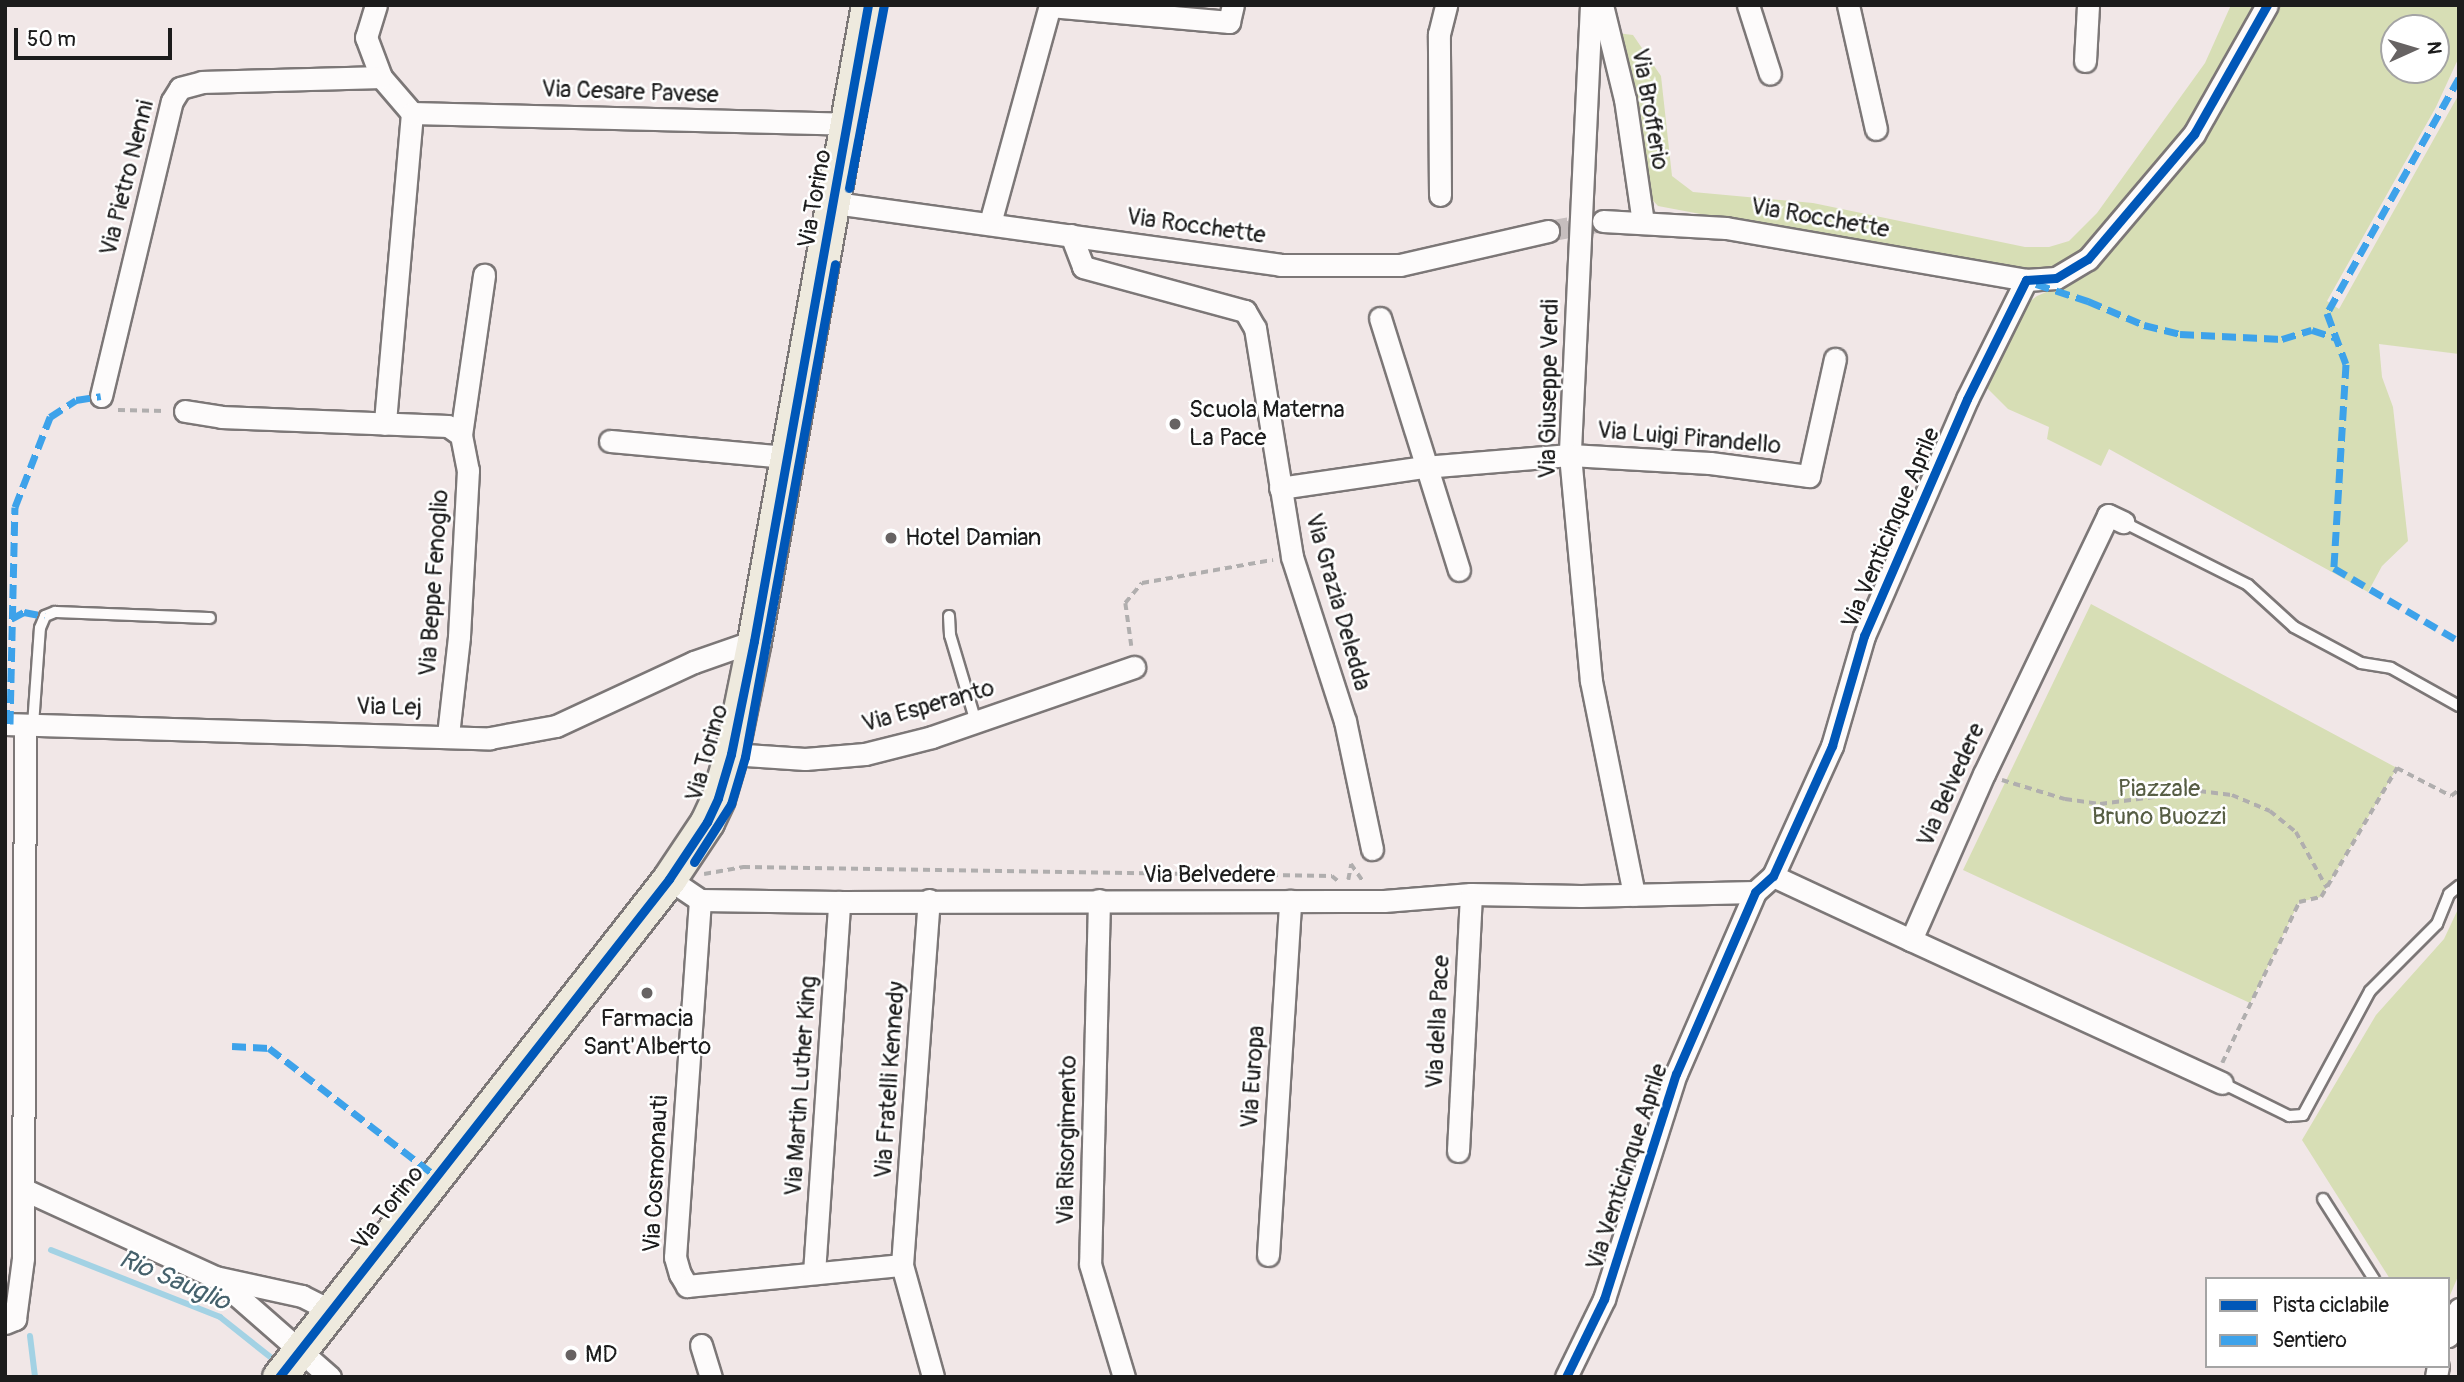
<!DOCTYPE html>
<html>
<head>
<meta charset="utf-8">
<style>
  body { margin:0 }
  #map { position:relative; width:2464px; height:1382px; overflow:hidden; background:#f1e7e7; font-family:Pangolin,sans-serif }
  div>[style] { position:absolute }
  [style*='--x'] { left:calc(var(--x)*1px); top:calc(var(--y)*1px); width:calc(var(--w)*1px); rotate:calc(var(--a)*1deg) }
  .green>* { inset:0; background:#d7deb5 }
  .stream>* { height:6px; margin:-3px; padding:0 3px; transform-origin:3px; border-radius:3px; background:#a3d2e4 }
  .street-tunnel>* { height:21px; margin-top:-10.5px; transform-origin:0; background:repeating-linear-gradient(90deg,#c6bebe 0 21px,transparent 0 31px) }
  .path>* { height:3.5px; margin-top:-1.75px; transform-origin:0; background:repeating-linear-gradient(90deg,#b0aeae 0 7px,transparent 0 12px) }
  .roads { filter:drop-shadow(2px 0 #7c7777) drop-shadow(-2px 0 #7c7777) drop-shadow(0 2px #7c7777) drop-shadow(0 -2px #7c7777) }
  .lane>* { height:10px; margin:-5px; padding:0 5px; transform-origin:5px; border-radius:5px; background:#fdfbfb }
  .street>* { height:21px; margin:-10.5px; padding:0 10.5px; transform-origin:10.5px; border-radius:10.5px; background:#fdfbfb }
  .primary>* { height:33px; margin:-16.5px; padding:0 16.5px; transform-origin:16.5px; border-radius:16.5px; background:#eeeade }
  .quiet>* { height:7px; margin-top:-3.5px; transform-origin:0; background:repeating-linear-gradient(90deg,#3da2ea 0 14px,transparent 0 21px) }
  .cycleway>* { height:9px; margin:-4.5px; padding:0 4.5px; transform-origin:4.5px; border-radius:4.5px; background:#0057b8 }
  .dots>* { width:19px; height:19px; translate:-50% -50%; box-sizing:border-box; border:4px solid #fff; border-radius:50% }
  span { translate:-50% -50%; white-space:nowrap; text-align:center; line-height:1.15; -webkit-text-stroke:5px #fff; paint-order:stroke }
  .street-label { font-size:24px; color:#1c1c1c }
  .poi-label { font-size:24px; color:#1c1c1c }
  .left { translate:0 -50%; text-align:left }
  .park-label { font-size:24px; color:#565d43 }
  .water-label { font-size:26px; color:#45616c; font-style:italic }
  .frame { position:absolute; inset:0; border:7px solid #1c1c1c; pointer-events:none }
  .legend { position:absolute; left:2205px; top:1277px; width:245px; height:91px; box-sizing:border-box; background:#fff; border:2px solid #a4a4a4; margin:0; padding:9px 12px; list-style:none; font-size:21px; color:#1c1c1c }
  .legend li { display:flex; align-items:center; gap:14px; height:35px }
  .legend b { width:35px; border:2px solid #a4a4a4 }
  .north { position:absolute; left:2380px; top:14px; width:70px; height:70px; box-sizing:border-box; background:#fff; border:2px solid #a4a4a4; border-radius:50%; rotate:86deg; font-size:19px; font-weight:700; line-height:28px; text-align:center; color:#1c1c1c }
  .north::after { content:''; display:block; margin:auto; width:24px; height:32px; background:#676363; clip-path:polygon(50% 0,100% 100%,50% 72%,0 100%) }
  .scale { position:absolute; left:14px; top:28px; width:158px; height:32px; box-sizing:border-box; border:4px solid #1c1c1c; border-top:0; padding-left:9px; font-size:21px; line-height:24px; white-space:nowrap; color:#1c1c1c; -webkit-text-stroke:5px #fff; paint-order:stroke }
</style>
</head>
<body>
<div id="map">
  <div class="green">
    <i style="clip-path:polygon(2231px 5px,2258px 5px,2186px 130px,2086px 252px,2052px 271px,2014px 273px,1658px 206px,1647px 194px,1617px 33px,1633px 35px,1661px 76px,1672px 176px,1693px 192px,1813px 203px,2025px 247px,2049px 247px,2069px 241px,2097px 213px,2205px 63px)"></i>
    <i style="clip-path:polygon(evenodd,2277px 5px,2459px 5px,2459px 57px,2436px 107px,2327px 301px,2339px 309px,2459px 94px,2459px 354px,2379px 344px,2382px 377px,2393px 407px,2408px 541px,2382px 566px,2368px 592px,2109px 449px,2101px 466px,2047px 439px,2049px 427px,2008px 409px,1987px 388px,2021px 308px,2037px 296px,2081px 277px,2115px 245px,2181px 164px,2243px 72px,2277px 5px,2394px 28px,2436px 28px,2436px 70px,2394px 70px,2394px 28px)"></i>
    <i style="clip-path:polygon(2091px 604px,2397px 768px,2321px 897px,2299px 902px,2250px 1003px,1963px 870px)"></i>
    <i style="clip-path:polygon(2459px 907px,2459px 1274px,2448px 1300px,2448px 1279px,2390px 1279px,2302px 1140px,2376px 1015px,2444px 939px)"></i>
  </div>
  <div class="stream">
    <i style="--x:51;--y:1250;--w:182;--a:21.6"></i>
    <i style="--x:220;--y:1317;--w:69;--a:38.5"></i>
    <i style="--x:30;--y:1336;--w:41;--a:83"></i>
  </div>
  <div class="street-tunnel">
    <i style="--x:1548;--y:231;--w:56;--a:-10.3"></i>
  </div>
  <div class="path">
    <i style="--x:118;--y:410;--w:48;--a:1.2"></i>
    <i style="--x:1131;--y:646;--w:43;--a:-97.9"></i>
    <i style="--x:1125;--y:603;--w:26;--a:-50"></i>
    <i style="--x:1142;--y:583;--w:133;--a:-10"></i>
    <i style="--x:2002;--y:780;--w:66;--a:16.8"></i>
    <i style="--x:2065;--y:799;--w:35;--a:8"></i>
    <i style="--x:2100;--y:804;--w:100;--a:-7.5"></i>
    <i style="--x:2199;--y:791;--w:33;--a:7"></i>
    <i style="--x:2232;--y:795;--w:41;--a:22.8"></i>
    <i style="--x:2270;--y:811;--w:33;--a:39"></i>
    <i style="--x:2296;--y:832;--w:64;--a:61"></i>
    <i style="--x:704;--y:874;--w:40;--a:-10"></i>
    <i style="--x:743;--y:867;--w:589;--a:0.88"></i>
    <i style="--x:1332;--y:876;--w:8;--a:40"></i>
    <i style="--x:1348;--y:880;--w:16;--a:-79"></i>
    <i style="--x:1351;--y:864;--w:21;--a:55"></i>
    <i style="--x:2222;--y:1063;--w:178;--a:-64.4"></i>
    <i style="--x:2299;--y:902;--w:23;--a:-13"></i>
    <i style="--x:2321;--y:897;--w:150;--a:-59.5"></i>
    <i style="--x:2397;--y:768;--w:61;--a:27.4"></i>
    <i style="--x:2451;--y:796;--w:10;--a:-37"></i>
  </div>
  <div class="roads">
    <div class="lane">
      <i style="--x:2123;--y:522;--w:140;--a:26.7"></i>
      <i style="--x:2248;--y:585;--w:62;--a:42.4"></i>
      <i style="--x:2294;--y:627;--w:76;--a:28.2"></i>
      <i style="--x:2361;--y:663;--w:30;--a:9"></i>
      <i style="--x:2391;--y:668;--w:78;--a:29.2"></i>
      <i style="--x:949;--y:616;--w:19;--a:87"></i>
      <i style="--x:950;--y:635;--w:91;--a:73.4"></i>
      <i style="--x:33;--y:725;--w:97;--a:-85.9"></i>
      <i style="--x:40;--y:628;--w:13;--a:-67"></i>
      <i style="--x:45;--y:616;--w:11;--a:-22"></i>
      <i style="--x:55;--y:612;--w:155;--a:2.2"></i>
      <i style="--x:2222;--y:1083;--w:75;--a:26.2"></i>
      <i style="--x:2289;--y:1116;--w:14;--a:-4"></i>
      <i style="--x:2303;--y:1115;--w:141;--a:-61.6"></i>
      <i style="--x:2370;--y:991;--w:95;--a:-45"></i>
      <i style="--x:2437;--y:924;--w:32;--a:-68"></i>
      <i style="--x:2449;--y:894;--w:13;--a:-39"></i>
      <i style="--x:2323;--y:1199;--w:95;--a:57.5"></i>
    </div>
    <div class="street">
      <i style="--x:376;--y:5;--w:34;--a:107"></i>
      <i style="--x:366;--y:37;--w:43;--a:69.4"></i>
      <i style="--x:381;--y:77;--w:48;--a:49.3"></i>
      <i style="--x:412;--y:113;--w:312;--a:95"></i>
      <i style="--x:1591;--y:5;--w:450;--a:92.7"></i>
      <i style="--x:1570;--y:455;--w:227;--a:84.7"></i>
      <i style="--x:1591;--y:681;--w:218;--a:78.6"></i>
      <i style="--x:1602;--y:5;--w:97;--a:76.3"></i>
      <i style="--x:1625;--y:99;--w:125;--a:81.7"></i>
      <i style="--x:1748;--y:5;--w:72;--a:72.3"></i>
      <i style="--x:1848;--y:5;--w:127;--a:77.3"></i>
      <i style="--x:1050;--y:6;--w:180;--a:5.1"></i>
      <i style="--x:1229;--y:22;--w:17;--a:-77"></i>
      <i style="--x:2085;--y:61;--w:56;--a:-86.9"></i>
      <i style="--x:412;--y:113;--w:435;--a:1.4"></i>
      <i style="--x:1440;--y:195;--w:161;--a:-90.4"></i>
      <i style="--x:1439;--y:34;--w:30;--a:-76"></i>
      <i style="--x:835;--y:203;--w:449;--a:7.9"></i>
      <i style="--x:1280;--y:265;--w:120;--a:0"></i>
      <i style="--x:1400;--y:265;--w:152;--a:-12.9"></i>
      <i style="--x:1603;--y:221;--w:123;--a:3.3"></i>
      <i style="--x:1726;--y:228;--w:304;--a:9.8"></i>
      <i style="--x:990;--y:223;--w:226;--a:-74.6"></i>
      <i style="--x:1071;--y:235;--w:34;--a:69"></i>
      <i style="--x:1083;--y:267;--w:168;--a:15.2"></i>
      <i style="--x:1245;--y:311;--w:20;--a:60"></i>
      <i style="--x:1255;--y:328;--w:232;--a:80.8"></i>
      <i style="--x:1292;--y:557;--w:172;--a:72.1"></i>
      <i style="--x:1345;--y:721;--w:131;--a:78.1"></i>
      <i style="--x:1380;--y:318;--w:264;--a:72.6"></i>
      <i style="--x:101;--y:396;--w:303;--a:-76.5"></i>
      <i style="--x:172;--y:101;--w:15;--a:-58"></i>
      <i style="--x:180;--y:88;--w:23;--a:-15"></i>
      <i style="--x:202;--y:82;--w:179;--a:-1.6"></i>
      <i style="--x:185;--y:411;--w:36;--a:9"></i>
      <i style="--x:221;--y:417;--w:227;--a:2.3"></i>
      <i style="--x:448;--y:426;--w:16;--a:35"></i>
      <i style="--x:461;--y:435;--w:36;--a:79"></i>
      <i style="--x:468;--y:470;--w:167;--a:93.1"></i>
      <i style="--x:459;--y:637;--w:99;--a:96.4"></i>
      <i style="--x:461;--y:435;--w:162;--a:-81.8"></i>
      <i style="--x:610;--y:441;--w:177;--a:5.2"></i>
      <i style="--x:1280;--y:488;--w:146;--a:-8.3"></i>
      <i style="--x:1424;--y:467;--w:146;--a:-4.7"></i>
      <i style="--x:1570;--y:455;--w:140;--a:3.3"></i>
      <i style="--x:1710;--y:463;--w:100;--a:7.5"></i>
      <i style="--x:1809;--y:476;--w:120;--a:-77.5"></i>
      <i style="--x:5;--y:724;--w:485;--a:1.7"></i>
      <i style="--x:490;--y:738;--w:67;--a:-10.3"></i>
      <i style="--x:556;--y:726;--w:152;--a:-24.9"></i>
      <i style="--x:694;--y:662;--w:64;--a:-19.3"></i>
      <i style="--x:731;--y:754;--w:74;--a:3.9"></i>
      <i style="--x:805;--y:759;--w:60;--a:-4.8"></i>
      <i style="--x:865;--y:754;--w:69;--a:-14.2"></i>
      <i style="--x:932;--y:737;--w:214;--a:-19.1"></i>
      <i style="--x:1773;--y:876;--w:152;--a:24.9"></i>
      <i style="--x:1911;--y:940;--w:181;--a:-66.3"></i>
      <i style="--x:1984;--y:774;--w:287;--a:-64.4"></i>
      <i style="--x:2108;--y:515;--w:17;--a:25"></i>
      <i style="--x:669;--y:879;--w:37;--a:34"></i>
      <i style="--x:700;--y:900;--w:139;--a:0.8"></i>
      <i style="--x:839;--y:902;--w:545;--a:-0.11"></i>
      <i style="--x:1384;--y:901;--w:87;--a:-4.6"></i>
      <i style="--x:1471;--y:894;--w:110;--a:1"></i>
      <i style="--x:1581;--y:896;--w:174;--a:-1.3"></i>
      <i style="--x:700;--y:900;--w:358;--a:94"></i>
      <i style="--x:675;--y:1257;--w:18;--a:74"></i>
      <i style="--x:680;--y:1274;--w:14;--a:60"></i>
      <i style="--x:687;--y:1286;--w:216;--a:-5.6"></i>
      <i style="--x:902;--y:1265;--w:116;--a:74.5"></i>
      <i style="--x:1099;--y:900;--w:364;--a:91.4"></i>
      <i style="--x:1090;--y:1264;--w:118;--a:73.3"></i>
      <i style="--x:1911;--y:940;--w:342;--a:24.7"></i>
      <i style="--x:1458;--y:1151;--w:257;--a:-87.1"></i>
      <i style="--x:25;--y:1190;--w:209;--a:24.6"></i>
      <i style="--x:215;--y:1277;--w:89;--a:12.3"></i>
      <i style="--x:302;--y:1296;--w:34;--a:27"></i>
      <i style="--x:1268;--y:1255;--w:355;--a:-86.4"></i>
      <i style="--x:902;--y:1265;--w:366;--a:-85.8"></i>
      <i style="--x:814;--y:1273;--w:372;--a:-86.1"></i>
      <i style="--x:217;--y:1278;--w:150;--a:41.2"></i>
      <i style="--x:5;--y:1323;--w:11;--a:-22"></i>
      <i style="--x:15;--y:1319;--w:62;--a:-82.5"></i>
      <i style="--x:23;--y:1258;--w:533;--a:-89.79"></i>
      <i style="--x:2448;--y:1336;--w:29;--a:-68"></i>
      <i style="--x:701;--y:1345;--w:34;--a:73"></i>
      <i style="--x:1566;--y:1377;--w:87;--a:-64"></i>
      <i style="--x:1604;--y:1299;--w:236;--a:-72.3"></i>
      <i style="--x:1676;--y:1074;--w:198;--a:-66.5"></i>
      <i style="--x:1755;--y:892;--w:24;--a:-42"></i>
      <i style="--x:1773;--y:876;--w:143;--a:-65.6"></i>
      <i style="--x:1832;--y:746;--w:115;--a:-73.8"></i>
      <i style="--x:1864;--y:636;--w:258;--a:-66.5"></i>
      <i style="--x:1967;--y:399;--w:133;--a:-63.6"></i>
      <i style="--x:2026;--y:280;--w:30;--a:-4"></i>
      <i style="--x:2056;--y:278;--w:37;--a:-31"></i>
      <i style="--x:2088;--y:259;--w:164;--a:-49.7"></i>
      <i style="--x:2194;--y:134;--w:148;--a:-60.5"></i>
      <i style="--x:2436;--y:1377;--w:11;--a:-80"></i>
    </div>
    <div class="primary">
      <i style="--x:279;--y:1377;--w:633;--a:-51.93"></i>
      <i style="--x:669;--y:879;--w:69;--a:-56.3"></i>
      <i style="--x:707;--y:822;--w:26;--a:-65"></i>
      <i style="--x:718;--y:798;--w:46;--a:-73.5"></i>
      <i style="--x:731;--y:754;--w:115;--a:-78.5"></i>
      <i style="--x:754;--y:641;--w:646;--a:-79.84"></i>
    </div>
  </div>
  <div class="quiet">
    <i style="--x:2459;--y:78;--w:270;--a:119.3"></i>
    <i style="--x:2327;--y:313;--w:54;--a:69.6"></i>
    <i style="--x:2346;--y:364;--w:204;--a:93.4"></i>
    <i style="--x:2334;--y:568;--w:145;--a:30.3"></i>
    <i style="--x:2036;--y:284;--w:55;--a:18.1"></i>
    <i style="--x:2088;--y:301;--w:61;--a:23.2"></i>
    <i style="--x:2144;--y:325;--w:37;--a:14"></i>
    <i style="--x:2180;--y:334;--w:102;--a:2.8"></i>
    <i style="--x:2282;--y:339;--w:31;--a:-17"></i>
    <i style="--x:2312;--y:330;--w:25;--a:18"></i>
    <i style="--x:11;--y:619;--w:15;--a:-28"></i>
    <i style="--x:24;--y:612;--w:21;--a:11"></i>
    <i style="--x:10;--y:724;--w:217;--a:-88.7"></i>
    <i style="--x:15;--y:507;--w:97;--a:-68.7"></i>
    <i style="--x:50;--y:417;--w:31;--a:-33"></i>
    <i style="--x:76;--y:400;--w:25;--a:-9"></i>
    <i style="--x:232;--y:1046;--w:37;--a:3"></i>
    <i style="--x:269;--y:1048;--w:212;--a:37.5"></i>
  </div>
  <div class="cycleway">
    <i style="--x:849;--y:188;--w:186;--a:-79.2"></i>
    <i style="--x:694;--y:862;--w:69;--a:-57.5"></i>
    <i style="--x:731;--y:804;--w:49;--a:-73.4"></i>
    <i style="--x:745;--y:757;--w:501;--a:-79.65"></i>
    <i style="--x:279;--y:1377;--w:633;--a:-51.93"></i>
    <i style="--x:669;--y:879;--w:69;--a:-56.3"></i>
    <i style="--x:707;--y:822;--w:26;--a:-65"></i>
    <i style="--x:718;--y:798;--w:46;--a:-73.5"></i>
    <i style="--x:731;--y:754;--w:115;--a:-78.5"></i>
    <i style="--x:754;--y:641;--w:646;--a:-79.84"></i>
    <i style="--x:1566;--y:1377;--w:87;--a:-64"></i>
    <i style="--x:1604;--y:1299;--w:236;--a:-72.3"></i>
    <i style="--x:1676;--y:1074;--w:198;--a:-66.5"></i>
    <i style="--x:1755;--y:892;--w:24;--a:-42"></i>
    <i style="--x:1773;--y:876;--w:143;--a:-65.6"></i>
    <i style="--x:1832;--y:746;--w:115;--a:-73.8"></i>
    <i style="--x:1864;--y:636;--w:258;--a:-66.5"></i>
    <i style="--x:1967;--y:399;--w:133;--a:-63.6"></i>
    <i style="--x:2026;--y:280;--w:30;--a:-4"></i>
    <i style="--x:2056;--y:278;--w:37;--a:-31"></i>
    <i style="--x:2088;--y:259;--w:164;--a:-49.7"></i>
    <i style="--x:2194;--y:134;--w:148;--a:-60.5"></i>
  </div>
  <div class="dots">
    <i style="left:1175px;top:424px;background:#676363"></i>
    <i style="left:891px;top:538px;background:#676363"></i>
    <i style="left:647px;top:993px;background:#676363"></i>
    <i style="left:571px;top:1355px;background:#676363"></i>
  </div>
  <div class="street-label">
    <span style="left:630px;top:92px;rotate:2deg">Via Cesare Pavese</span>
    <span style="left:1650px;top:109px;rotate:80deg">Via Brofferio</span>
    <span style="left:127px;top:178px;rotate:-76deg">Via Pietro Nenni</span>
    <span style="left:815px;top:199px;rotate:-80deg">Via Torino</span>
    <span style="left:1820px;top:218px;rotate:10deg">Via Rocchette</span>
    <span style="left:1196px;top:226px;rotate:8deg">Via Rocchette</span>
    <span style="left:1549px;top:389px;rotate:-89deg">Via Giuseppe Verdi</span>
    <span style="left:1689px;top:438px;rotate:5deg">Via Luigi Pirandello</span>
    <span style="left:1891px;top:528px;rotate:-67deg">Via Venticinque Aprile</span>
    <span style="left:434px;top:583px;rotate:-86deg">Via Beppe Fenoglio</span>
    <span style="left:1338px;top:602px;rotate:74deg">Via Grazia Deledda</span>
    <span style="left:928px;top:706px;rotate:-16deg">Via Esperanto</span>
    <span style="left:389px;top:707px;rotate:1deg">Via Lej</span>
    <span style="left:707px;top:753px;rotate:-74deg">Via Torino</span>
    <span style="left:1951px;top:785px;rotate:-66deg">Via Belvedere</span>
    <span style="left:1209px;top:875px">Via Belvedere</span>
    <span style="left:1438px;top:1022px;rotate:-87deg">Via della Pace</span>
    <span style="left:1253px;top:1077px;rotate:-86deg">Via Europa</span>
    <span style="left:890px;top:1080px;rotate:-86deg">Via Fratelli Kennedy</span>
    <span style="left:801px;top:1086px;rotate:-86deg">Via Martin Luther King</span>
    <span style="left:1067px;top:1140px;rotate:-89deg">Via Risorgimento</span>
    <span style="left:1627px;top:1167px;rotate:-72deg">Via Venticinque Aprile</span>
    <span style="left:656px;top:1174px;rotate:-87deg">Via Cosmonauti</span>
    <span style="left:388px;top:1208px;rotate:-52deg">Via Torino</span>
  </div>
  <div class="poi-label">
    <span class="left" style="left:1189px;top:424px">Scuola Materna<br>La Pace</span>
    <span class="left" style="left:905px;top:538px">Hotel Damian</span>
    <span style="left:647px;top:1033px">Farmacia<br>Sant'Alberto</span>
    <span class="left" style="left:585px;top:1355px">MD</span>
  </div>
  <div class="park-label">
    <span style="left:2159px;top:803px">Piazzale<br>Bruno Buozzi</span>
  </div>
  <div class="water-label">
    <span style="left:174px;top:1281px;rotate:23deg">Rio Sauglio</span>
  </div>
  <div class="frame"></div>
  <ul class="legend">
  <li><b style="height:9px;background:#0057b8"></b>Pista ciclabile</li>
  <li><b style="height:9px;background:#3da2ea"></b>Sentiero</li>
  </ul>
  <div class="north">N</div>
  <div class="scale">50 m</div>
</div>
</body>
</html>
